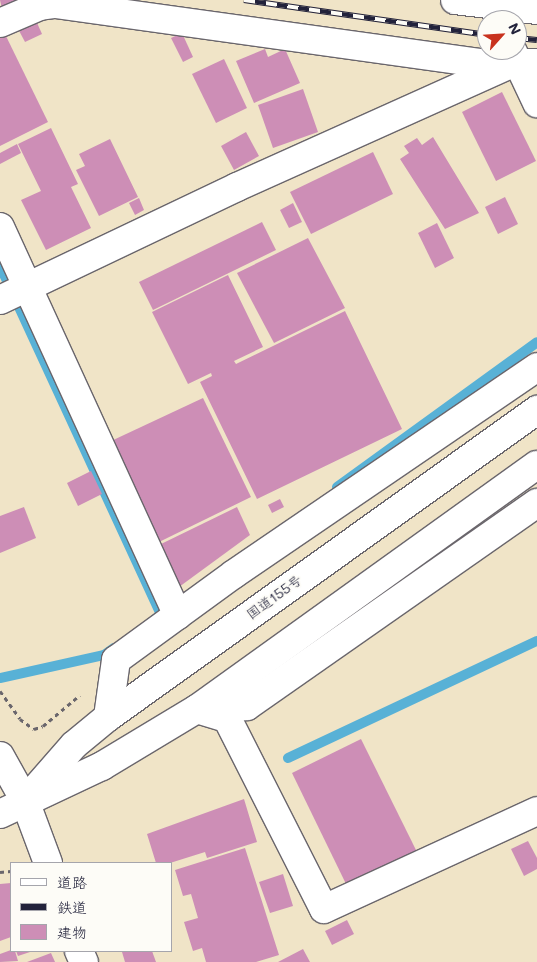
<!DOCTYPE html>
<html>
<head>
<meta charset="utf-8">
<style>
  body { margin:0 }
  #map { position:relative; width:537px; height:962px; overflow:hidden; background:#f0e4c7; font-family:Mali,"Klee One",sans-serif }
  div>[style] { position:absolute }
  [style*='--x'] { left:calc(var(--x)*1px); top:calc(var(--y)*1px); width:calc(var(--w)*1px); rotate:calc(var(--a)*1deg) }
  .stream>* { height:10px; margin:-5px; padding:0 5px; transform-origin:5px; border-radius:5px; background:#58b1d6 }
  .building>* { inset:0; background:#cd8eb6 }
  .path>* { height:3px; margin-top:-1.5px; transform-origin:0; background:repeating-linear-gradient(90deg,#6a666c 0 4px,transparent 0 8px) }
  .roads { filter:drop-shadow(1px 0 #6a666c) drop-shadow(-1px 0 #6a666c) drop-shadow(0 1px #6a666c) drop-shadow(0 -1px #6a666c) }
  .minor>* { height:28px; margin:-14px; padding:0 14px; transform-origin:14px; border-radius:14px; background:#fff }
  .major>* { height:28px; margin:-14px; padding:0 14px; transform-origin:14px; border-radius:14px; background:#fff }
  .highway>* { height:28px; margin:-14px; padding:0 14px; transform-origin:14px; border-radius:14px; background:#fff }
  .rail>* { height:5.5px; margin-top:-2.75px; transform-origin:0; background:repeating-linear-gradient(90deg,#fdfcf7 0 11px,#22223b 0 22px); box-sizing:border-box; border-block:1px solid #22223b }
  span { translate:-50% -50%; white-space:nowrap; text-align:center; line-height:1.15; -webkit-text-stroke:4px #fdfcf7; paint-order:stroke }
  .street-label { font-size:14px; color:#22223b }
  .legend { position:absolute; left:10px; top:862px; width:162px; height:90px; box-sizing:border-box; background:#fdfcf7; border:1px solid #a5a5ac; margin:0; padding:6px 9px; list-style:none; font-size:15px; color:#22223b }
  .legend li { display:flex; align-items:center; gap:10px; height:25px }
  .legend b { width:25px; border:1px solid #a5a5ac }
  .north { position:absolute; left:477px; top:10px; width:50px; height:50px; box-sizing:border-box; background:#fdfcf7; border:1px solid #a5a5ac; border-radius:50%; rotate:64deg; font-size:14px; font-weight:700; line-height:20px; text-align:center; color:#22223b }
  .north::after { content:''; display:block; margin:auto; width:18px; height:22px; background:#c8321e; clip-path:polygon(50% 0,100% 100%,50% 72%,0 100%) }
</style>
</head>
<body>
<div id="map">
  <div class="stream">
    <i style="--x:0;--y:266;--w:19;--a:65"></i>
    <i style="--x:18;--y:305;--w:341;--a:65.2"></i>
    <i style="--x:161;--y:615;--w:7;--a:146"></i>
    <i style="--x:337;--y:487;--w:247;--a:-35.9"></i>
    <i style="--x:0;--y:678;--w:107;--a:-12.5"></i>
    <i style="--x:104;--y:655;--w:12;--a:-35"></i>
    <i style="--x:288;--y:758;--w:275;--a:-25.2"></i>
  </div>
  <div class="building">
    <i style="clip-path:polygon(0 0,24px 0,3px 13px)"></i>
    <i style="clip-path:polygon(34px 16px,42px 34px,25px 42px,16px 25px)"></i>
    <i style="clip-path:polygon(4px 32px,48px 122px,0 146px,0 34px)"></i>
    <i style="clip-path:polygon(182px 33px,193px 57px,183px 62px,171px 38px)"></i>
    <i style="clip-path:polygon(265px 49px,268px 57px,285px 49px,300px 83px,254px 103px,236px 61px)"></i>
    <i style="clip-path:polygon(224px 59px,247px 108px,216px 123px,192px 74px)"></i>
    <i style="clip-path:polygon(303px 89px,318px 132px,273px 148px,258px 105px)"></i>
    <i style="clip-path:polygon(502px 92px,536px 161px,496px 181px,462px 112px)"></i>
    <i style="clip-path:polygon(51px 128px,78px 184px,71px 187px,91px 228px,46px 250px,21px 200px,41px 191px,18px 144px)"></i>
    <i style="clip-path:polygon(246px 132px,259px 156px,234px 170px,221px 146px)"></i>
    <i style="clip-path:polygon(433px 137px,479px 213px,445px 229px,400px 159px,409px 153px,404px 146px,417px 138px,422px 145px)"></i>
    <i style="clip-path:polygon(110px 139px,138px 197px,99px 216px,76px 170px,85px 166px,79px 154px)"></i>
    <i style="clip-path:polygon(17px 144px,21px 153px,0 164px,0 153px)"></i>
    <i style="clip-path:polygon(373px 152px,393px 194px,311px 234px,290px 192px)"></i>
    <i style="clip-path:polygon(505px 197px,518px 224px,498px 234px,485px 207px)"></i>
    <i style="clip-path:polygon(139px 198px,144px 210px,135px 215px,129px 203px)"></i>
    <i style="clip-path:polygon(293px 203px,302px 222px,289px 228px,280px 210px)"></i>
    <i style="clip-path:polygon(262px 222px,276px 250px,153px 310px,139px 282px)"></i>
    <i style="clip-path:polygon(437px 223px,454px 258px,435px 268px,418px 233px)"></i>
    <i style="clip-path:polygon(308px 238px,345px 308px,274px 343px,237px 273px)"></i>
    <i style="clip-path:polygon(228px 275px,263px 347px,234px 361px,236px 364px,345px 311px,402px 429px,257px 499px,200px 382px,212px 376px,211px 373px,188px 384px,152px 312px)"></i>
    <i style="clip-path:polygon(203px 398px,251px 497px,157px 543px,109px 442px)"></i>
    <i style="clip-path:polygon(91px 471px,102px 494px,78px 506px,67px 483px)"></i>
    <i style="clip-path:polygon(280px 499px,284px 507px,272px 513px,268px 505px)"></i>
    <i style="clip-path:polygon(24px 507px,36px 538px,0 553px,0 516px)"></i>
    <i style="clip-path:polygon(237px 507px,250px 535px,179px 587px,159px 545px)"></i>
    <i style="clip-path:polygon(361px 739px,417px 852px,347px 886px,292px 773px)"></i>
    <i style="clip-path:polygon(244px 799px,257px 842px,207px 858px,205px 852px,170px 863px,156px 863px,147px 834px)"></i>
    <i style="clip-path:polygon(528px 841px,537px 858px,537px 869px,524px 876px,511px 849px)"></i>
    <i style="clip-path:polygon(245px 848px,279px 955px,256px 962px,206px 962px,202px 948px,193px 951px,184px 922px,198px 918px,191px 894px,183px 896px,175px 870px)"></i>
    <i style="clip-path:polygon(283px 874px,293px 906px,270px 913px,259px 882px)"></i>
    <i style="clip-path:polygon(11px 883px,11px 937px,0 941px,0 884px)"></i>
    <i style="clip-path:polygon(347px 920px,354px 934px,332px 945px,325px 931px)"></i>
    <i style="clip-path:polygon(303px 949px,310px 962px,278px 962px)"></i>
    <i style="clip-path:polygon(11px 950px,15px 951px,18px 961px,0 962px,0 954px)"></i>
    <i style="clip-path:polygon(16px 951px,33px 951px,18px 956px)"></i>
    <i style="clip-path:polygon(127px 951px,152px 951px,156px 962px,125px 962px,122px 952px)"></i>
    <i style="clip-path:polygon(51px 953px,55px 962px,27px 962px)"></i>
  </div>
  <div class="path">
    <i style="--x:0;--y:691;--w:34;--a:54"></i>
    <i style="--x:20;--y:719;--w:17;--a:36"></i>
    <i style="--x:34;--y:729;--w:9;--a:-18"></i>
    <i style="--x:43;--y:726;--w:48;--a:-40"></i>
    <i style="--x:0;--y:872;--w:11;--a:-5"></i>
  </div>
  <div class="roads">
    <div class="minor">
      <i style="--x:455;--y:0;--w:83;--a:7"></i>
      <i style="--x:0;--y:23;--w:43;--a:-23"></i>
      <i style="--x:40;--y:6;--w:15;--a:-8"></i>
      <i style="--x:55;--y:4;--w:430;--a:7.9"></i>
      <i style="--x:481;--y:63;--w:56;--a:0"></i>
      <i style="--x:512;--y:50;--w:59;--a:64.7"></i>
      <i style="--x:0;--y:227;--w:427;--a:65.4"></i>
      <i style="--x:0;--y:300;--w:263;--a:-25.5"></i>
      <i style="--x:237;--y:187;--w:308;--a:-24.2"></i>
      <i style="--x:197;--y:709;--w:31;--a:17"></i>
      <i style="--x:227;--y:718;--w:214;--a:63.1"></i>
      <i style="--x:324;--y:909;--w:234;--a:-24.7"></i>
      <i style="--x:205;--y:709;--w:42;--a:-4.1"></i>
      <i style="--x:247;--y:706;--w:354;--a:-35"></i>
      <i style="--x:108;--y:717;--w:58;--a:-82"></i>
      <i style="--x:116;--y:660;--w:146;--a:-36.1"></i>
      <i style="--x:234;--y:574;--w:367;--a:-34.3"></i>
      <i style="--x:0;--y:756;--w:51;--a:60.9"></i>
    </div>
    <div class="major">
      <i style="--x:25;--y:801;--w:66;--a:69.6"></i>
      <i style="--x:79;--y:951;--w:12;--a:66"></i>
    </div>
    <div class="highway">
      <i style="--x:25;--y:801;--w:74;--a:-48.8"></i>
      <i style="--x:74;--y:745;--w:44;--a:-39.5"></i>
      <i style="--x:108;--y:717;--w:528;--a:-35.59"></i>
      <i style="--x:0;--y:814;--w:113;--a:-25.2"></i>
      <i style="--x:102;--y:766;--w:111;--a:-31"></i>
      <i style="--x:197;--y:709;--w:418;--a:-35.7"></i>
    </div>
  </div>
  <div class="rail">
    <i style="--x:244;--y:0;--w:246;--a:8.2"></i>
    <i style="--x:517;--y:38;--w:20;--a:6"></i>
  </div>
  <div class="street-label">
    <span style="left:274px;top:597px;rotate:-36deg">国道155号</span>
  </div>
  <ul class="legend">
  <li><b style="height:6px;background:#fff"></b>道路</li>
  <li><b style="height:6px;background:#22223b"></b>鉄道</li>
  <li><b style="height:14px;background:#cd8eb6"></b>建物</li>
  </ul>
  <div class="north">N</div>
</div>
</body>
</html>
